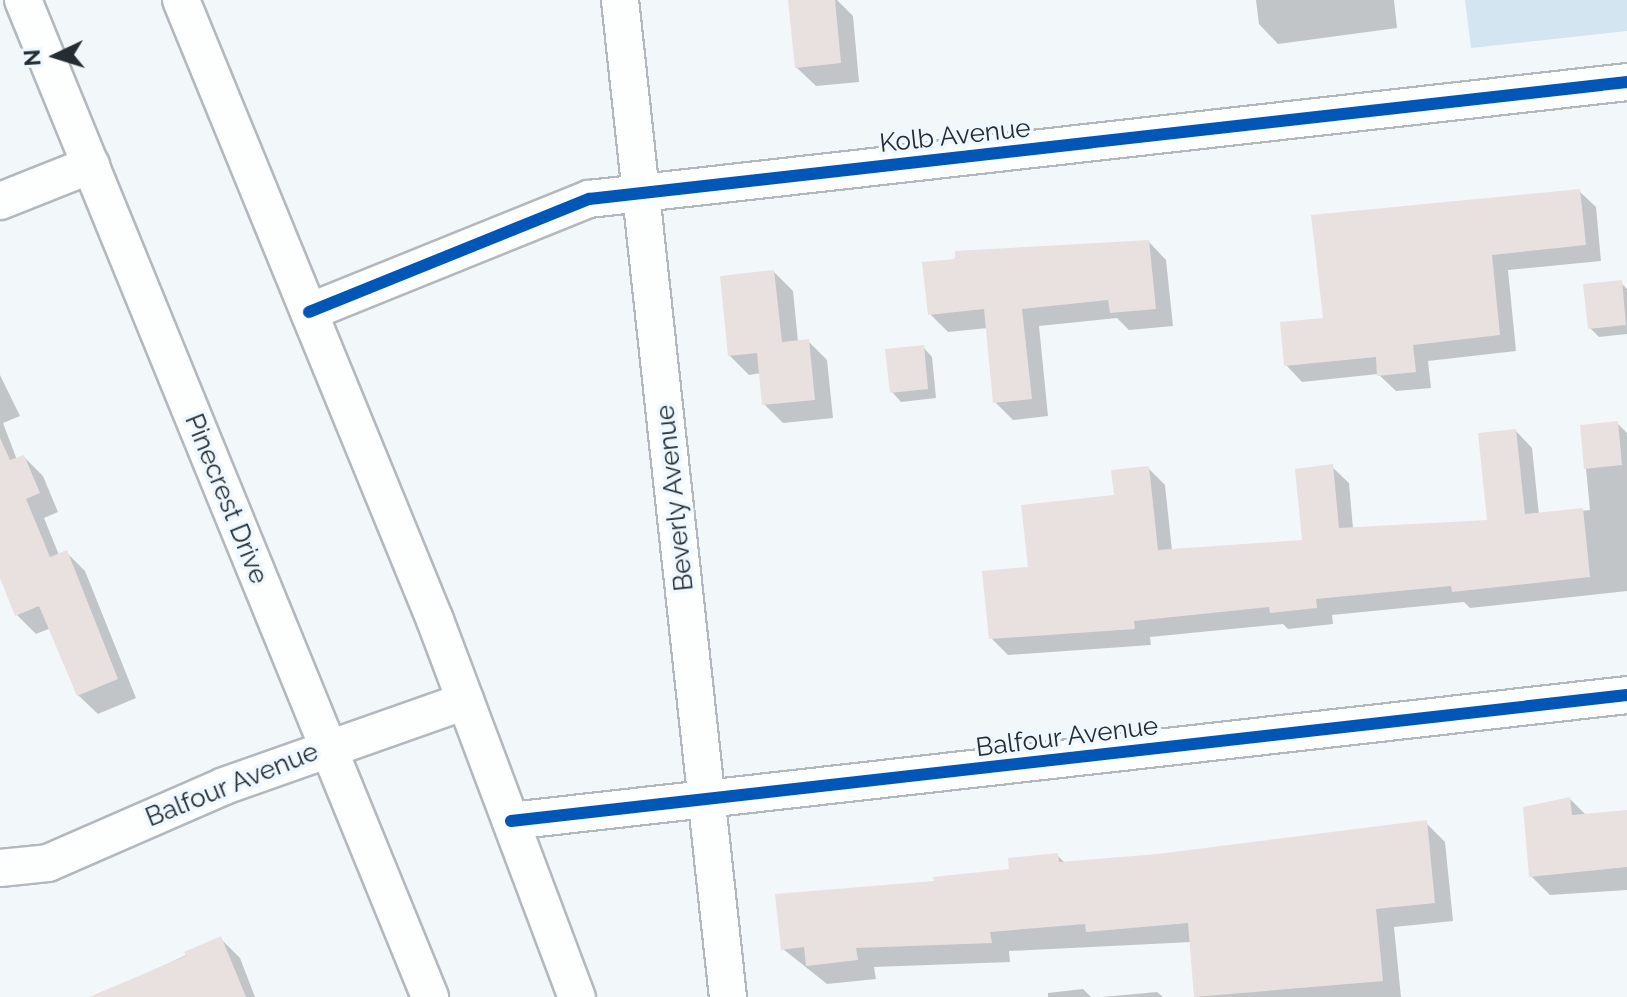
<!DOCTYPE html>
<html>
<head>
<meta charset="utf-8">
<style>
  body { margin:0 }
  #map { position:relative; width:1627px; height:997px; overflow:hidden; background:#f2f7fa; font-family:Raleway,sans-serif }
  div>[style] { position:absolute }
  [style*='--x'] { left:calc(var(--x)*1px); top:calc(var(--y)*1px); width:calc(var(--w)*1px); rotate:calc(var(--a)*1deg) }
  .green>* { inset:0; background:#d3e5f1 }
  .shadow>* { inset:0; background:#0003 }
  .building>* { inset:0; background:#e9e1e0 }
  .roads { filter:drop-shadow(2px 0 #b2b9be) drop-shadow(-2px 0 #b2b9be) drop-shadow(0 2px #b2b9be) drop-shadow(0 -2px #b2b9be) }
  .street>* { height:36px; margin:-18px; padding:0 18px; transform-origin:18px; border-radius:18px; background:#fdfefe }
  .cycleway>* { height:12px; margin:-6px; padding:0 6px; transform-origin:6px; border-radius:6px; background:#0057b8 }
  span { translate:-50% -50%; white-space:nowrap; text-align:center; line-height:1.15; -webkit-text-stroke:7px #eef8fe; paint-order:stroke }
  .street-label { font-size:26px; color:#232d32 }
  .north { position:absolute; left:16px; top:16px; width:80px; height:80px; -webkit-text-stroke:6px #eef8fe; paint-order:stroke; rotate:266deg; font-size:22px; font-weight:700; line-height:32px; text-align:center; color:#232d32 }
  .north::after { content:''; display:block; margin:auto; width:28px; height:36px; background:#232d32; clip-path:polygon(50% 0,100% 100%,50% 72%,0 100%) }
</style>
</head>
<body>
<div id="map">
  <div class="green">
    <i style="clip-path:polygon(1465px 0,1627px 0,1627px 31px,1471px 48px)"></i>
  </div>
  <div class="shadow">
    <i style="clip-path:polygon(801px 0,837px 0,853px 16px,859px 82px,816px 86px,796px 67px)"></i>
    <i style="clip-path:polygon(1256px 0,1394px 0,1397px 28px,1278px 44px,1259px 24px)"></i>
    <i style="clip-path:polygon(1579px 191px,1596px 207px,1601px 261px,1508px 270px,1516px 351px,1428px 361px,1431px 388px,1396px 391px,1378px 374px,1302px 382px,1286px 365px)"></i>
    <i style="clip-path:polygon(1149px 242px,1166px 260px,1173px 326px,1129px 330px,1117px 318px,1039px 326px,1048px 416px,1013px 420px,995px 402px,988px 328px,948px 332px,930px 314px,957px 253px)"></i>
    <i style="clip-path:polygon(774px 272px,793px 291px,798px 342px,808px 341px,827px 360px,833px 418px,783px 423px,764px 404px,761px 373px,749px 375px,730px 356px)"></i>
    <i style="clip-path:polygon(1621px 283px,1627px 289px,1627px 334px,1599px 337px,1590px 328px)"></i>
    <i style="clip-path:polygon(923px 347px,932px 357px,936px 398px,901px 402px,892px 392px)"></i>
    <i style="clip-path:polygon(0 375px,20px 416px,3px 423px,17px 460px,24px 457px,43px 476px,58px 512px,44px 518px,59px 555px,66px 552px,85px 571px,136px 698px,98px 714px,78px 695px,51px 628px,36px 634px,17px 615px,0 572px)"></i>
    <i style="clip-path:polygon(1617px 423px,1627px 433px,1627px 591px,1470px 608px,1464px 602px,1332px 615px,1333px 624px,1288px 629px,1283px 624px,1150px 637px,1151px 645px,1008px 655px,991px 638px,1030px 569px,1148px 468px,1165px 485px,1172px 551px,1304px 542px,1332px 467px,1349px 483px,1353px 529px,1489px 522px,1516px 431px,1532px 448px,1539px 515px,1590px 510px,1582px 427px)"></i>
    <i style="clip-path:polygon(1570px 799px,1587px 816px,1627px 812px,1627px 890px,1550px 895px,1531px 876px)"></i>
    <i style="clip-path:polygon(1426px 823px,1445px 842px,1453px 921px,1394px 927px,1401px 997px,1196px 997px,1192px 942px,1009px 951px,1010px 962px,874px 967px,876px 979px,827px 984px,783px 949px,936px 883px,1012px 871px,1057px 855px,1066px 864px,1158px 856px)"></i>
    <i style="clip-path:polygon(221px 939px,240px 958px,255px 997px,131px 997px,126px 983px)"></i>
    <i style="clip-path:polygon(1083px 989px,1091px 997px,1048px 997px,1048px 993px)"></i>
    <i style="clip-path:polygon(1157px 992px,1163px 997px,1102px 997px)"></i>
  </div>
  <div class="building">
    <i style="clip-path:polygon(788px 0,835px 0,841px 63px,795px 68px)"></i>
    <i style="clip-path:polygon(1580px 189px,1586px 245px,1492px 255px,1500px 335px,1413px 345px,1416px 372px,1377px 376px,1376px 357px,1284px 366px,1280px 322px,1323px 318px,1311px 215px)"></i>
    <i style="clip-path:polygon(1149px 240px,1156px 309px,1110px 313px,1108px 300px,1022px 309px,1032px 399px,993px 403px,984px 309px,928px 315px,922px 262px,955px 259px,955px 251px)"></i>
    <i style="clip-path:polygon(774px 270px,782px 342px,809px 339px,815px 400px,762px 405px,757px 353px,728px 356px,720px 276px)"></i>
    <i style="clip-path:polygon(1622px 280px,1626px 325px,1588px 329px,1583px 284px)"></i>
    <i style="clip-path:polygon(924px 345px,928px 389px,890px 393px,885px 349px)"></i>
    <i style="clip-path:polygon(1618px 421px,1622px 465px,1584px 469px,1580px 425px)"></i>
    <i style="clip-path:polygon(1516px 429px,1525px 514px,1583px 508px,1590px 577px,1452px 592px,1451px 586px,1316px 599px,1317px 608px,1270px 613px,1269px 607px,1134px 621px,1135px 629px,989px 639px,982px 571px,1028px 567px,1021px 505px,1114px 495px,1111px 470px,1149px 466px,1158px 550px,1302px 540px,1295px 469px,1333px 464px,1339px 528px,1487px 520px,1478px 433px)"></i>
    <i style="clip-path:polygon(0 438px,10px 460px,24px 455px,40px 493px,26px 499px,50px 557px,67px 550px,118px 679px,77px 696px,39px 606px,15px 616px,0 578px)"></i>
    <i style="clip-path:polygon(1570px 797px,1572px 815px,1627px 810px,1627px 867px,1529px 877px,1523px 807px)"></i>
    <i style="clip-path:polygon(1427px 820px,1435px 903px,1376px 909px,1383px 981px,1194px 997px,1188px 923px,1086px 932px,1085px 924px,990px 932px,992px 943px,856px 948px,858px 960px,806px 966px,804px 947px,781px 950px,775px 894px,934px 881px,933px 877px,1009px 869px,1008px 858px,1058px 853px,1059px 862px,1158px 854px)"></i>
    <i style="clip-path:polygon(221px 936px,246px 997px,89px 997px,186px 956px,184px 952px)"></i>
  </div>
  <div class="roads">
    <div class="street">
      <i style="--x:23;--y:0;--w:1077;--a:67.79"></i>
      <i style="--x:181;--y:0;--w:670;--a:67.72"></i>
      <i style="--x:435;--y:620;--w:403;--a:69.4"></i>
      <i style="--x:620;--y:0;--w:1003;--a:83.82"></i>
      <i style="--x:0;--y:201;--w:98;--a:-21.6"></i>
      <i style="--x:309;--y:312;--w:302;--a:-22"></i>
      <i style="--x:589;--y:199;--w:1045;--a:-6.43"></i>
      <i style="--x:511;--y:821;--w:1123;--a:-6.44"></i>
      <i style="--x:0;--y:868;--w:48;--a:-5.9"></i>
      <i style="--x:48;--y:863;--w:192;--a:-23.6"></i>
      <i style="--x:224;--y:786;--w:256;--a:-19.4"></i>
    </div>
  </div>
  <div class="cycleway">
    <i style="--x:309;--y:312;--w:302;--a:-22"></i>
    <i style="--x:589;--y:199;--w:1045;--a:-6.43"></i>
    <i style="--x:511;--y:821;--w:1123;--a:-6.44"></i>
  </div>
  <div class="street-label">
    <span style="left:955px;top:136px;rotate:-6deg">Kolb Avenue</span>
    <span style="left:675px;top:498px;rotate:-96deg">Beverly Avenue</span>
    <span style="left:226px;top:499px;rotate:68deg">Pinecrest Drive</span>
    <span style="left:1067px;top:737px;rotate:-7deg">Balfour Avenue</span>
    <span style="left:232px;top:785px;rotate:-22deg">Balfour Avenue</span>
  </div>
  <div class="north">N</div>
</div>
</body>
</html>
